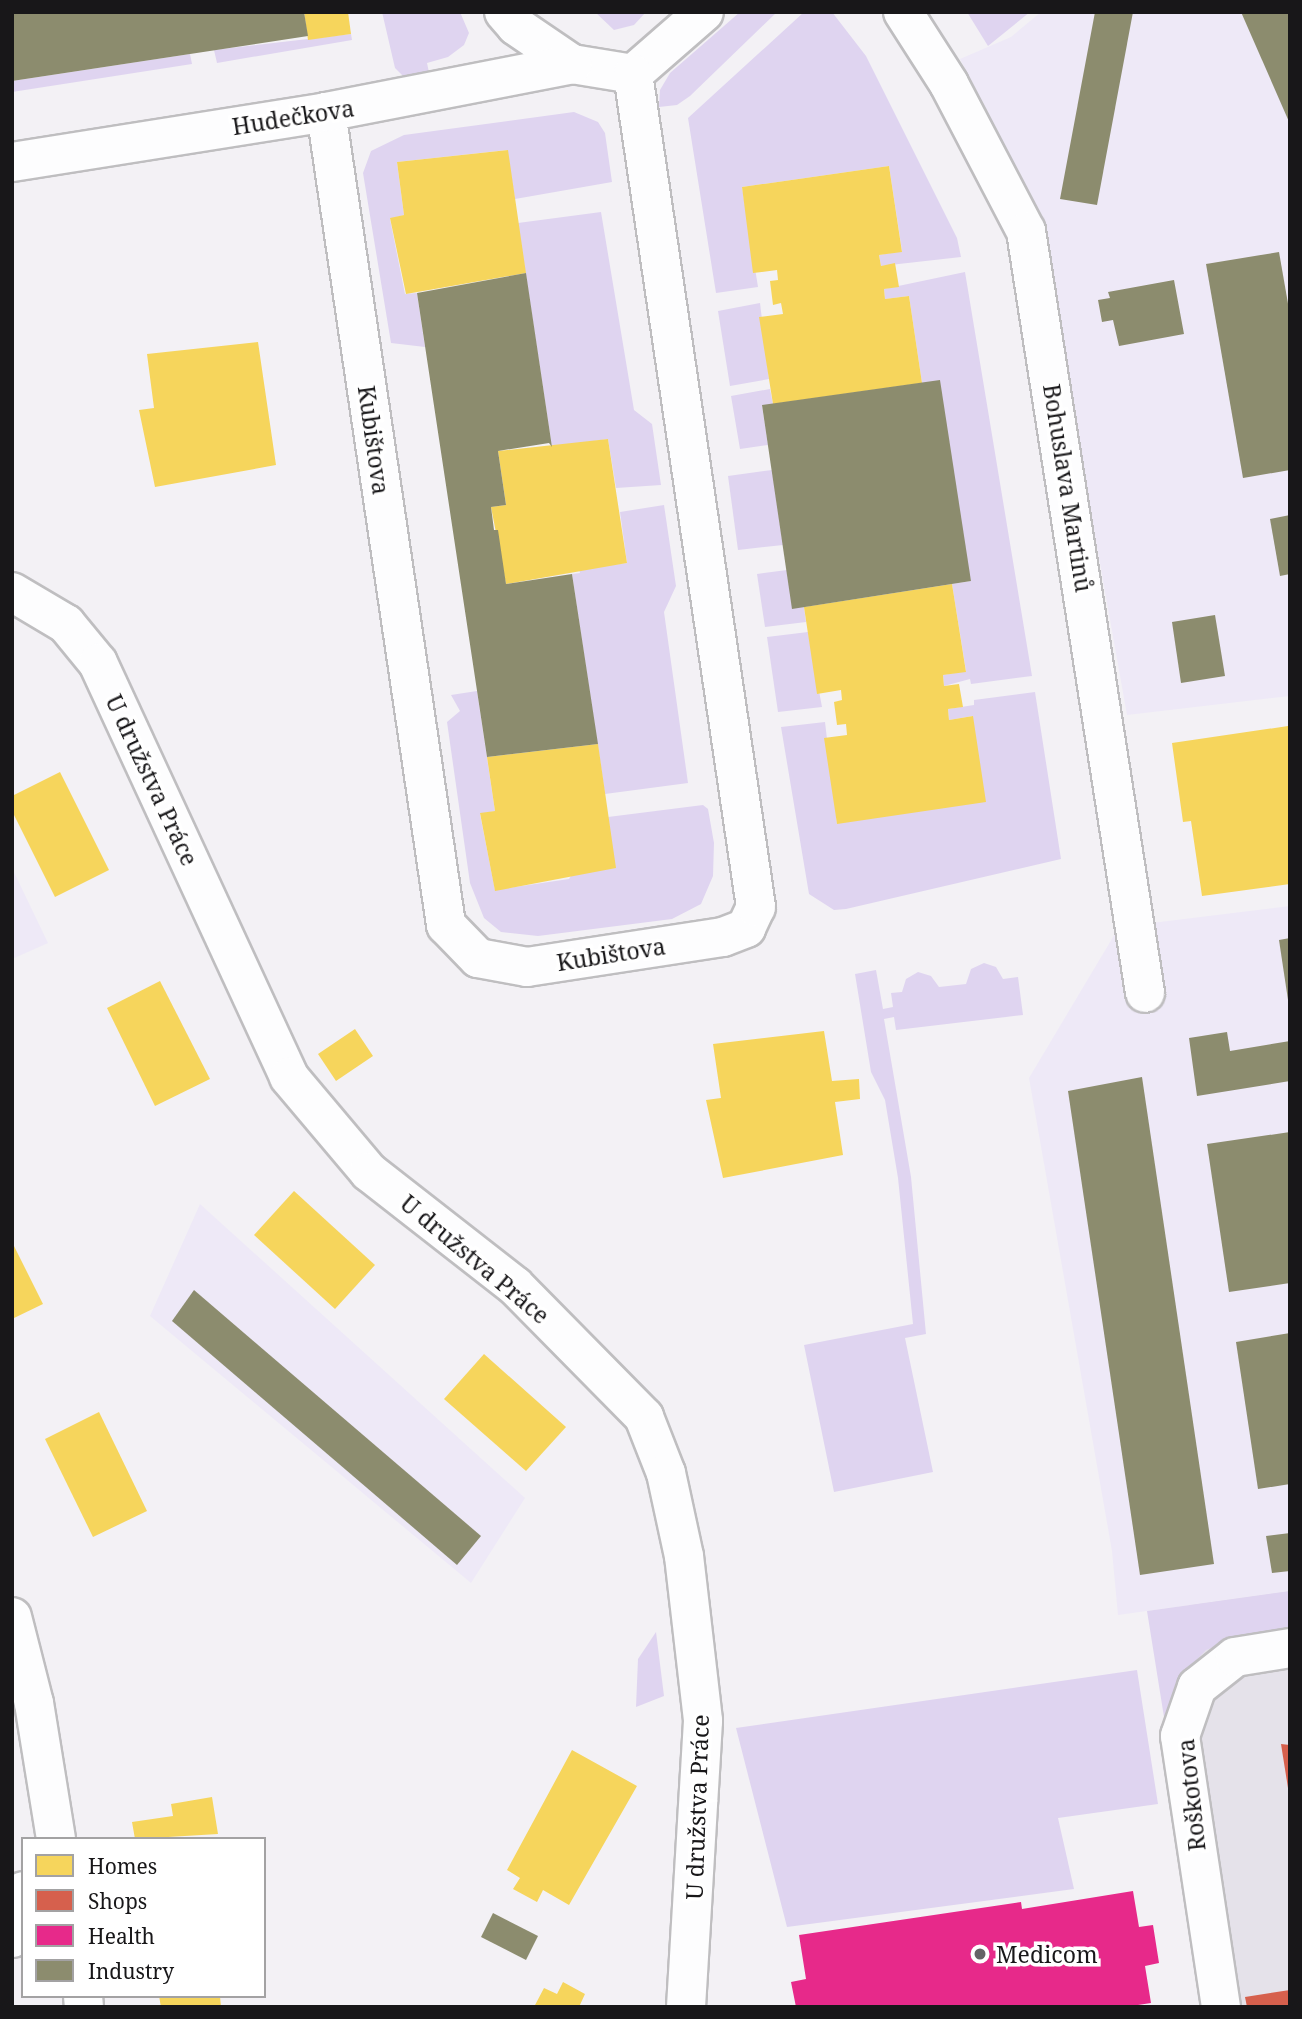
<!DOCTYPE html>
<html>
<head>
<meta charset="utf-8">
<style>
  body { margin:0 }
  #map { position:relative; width:1302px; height:2019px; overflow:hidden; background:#f3f1f5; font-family:"Noto Serif",serif }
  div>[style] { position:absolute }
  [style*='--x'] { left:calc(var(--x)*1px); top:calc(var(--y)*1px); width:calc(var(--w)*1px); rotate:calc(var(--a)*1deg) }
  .built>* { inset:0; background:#e5e2ea }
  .industrial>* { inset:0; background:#eee9f7 }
  .green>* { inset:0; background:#dfd4f0 }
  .homes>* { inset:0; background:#f6d55c }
  .shops>* { inset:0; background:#d6604d }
  .health>* { inset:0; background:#e7298a }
  .industry>* { inset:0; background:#8c8c6e }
  .roads { filter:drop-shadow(2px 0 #bfbec0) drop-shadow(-2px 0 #bfbec0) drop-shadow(0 2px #bfbec0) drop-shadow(0 -2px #bfbec0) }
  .minor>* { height:38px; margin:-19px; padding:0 19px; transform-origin:19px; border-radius:19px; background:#fdfdfe }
  .dots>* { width:19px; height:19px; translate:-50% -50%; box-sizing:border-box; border:4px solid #fff; border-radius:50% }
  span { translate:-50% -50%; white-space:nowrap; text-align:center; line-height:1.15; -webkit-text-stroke:7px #fff; paint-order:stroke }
  .street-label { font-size:23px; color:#181719 }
  .poi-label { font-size:23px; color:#181719 }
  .left { translate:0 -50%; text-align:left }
  .frame { position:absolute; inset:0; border:14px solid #181719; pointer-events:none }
  .legend { position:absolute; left:21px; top:1837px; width:245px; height:161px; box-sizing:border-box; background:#fff; border:2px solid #a3a2a3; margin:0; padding:9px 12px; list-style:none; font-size:21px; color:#181719 }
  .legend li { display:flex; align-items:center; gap:14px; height:35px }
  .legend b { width:35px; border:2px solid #a3a2a3 }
</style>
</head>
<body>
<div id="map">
  <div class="built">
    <i style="clip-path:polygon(1290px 1591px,1290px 2007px,1238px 2007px,1204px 1794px,1189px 1605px)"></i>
  </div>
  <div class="industrial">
    <i style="clip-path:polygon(1041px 12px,1290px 12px,1290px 696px,1127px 715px,1045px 254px,1017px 174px,960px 59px,1011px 37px)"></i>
    <i style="clip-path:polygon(12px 868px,48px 943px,12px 959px)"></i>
    <i style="clip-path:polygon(1290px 906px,1290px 1591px,1118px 1615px,1112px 1551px,1029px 1078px,1119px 927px)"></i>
    <i style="clip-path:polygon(200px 1204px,525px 1498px,471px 1583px,150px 1316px)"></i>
  </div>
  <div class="green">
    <i style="clip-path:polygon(382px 12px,460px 12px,469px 33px,464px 45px,448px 57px,427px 63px,430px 77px,411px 84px,395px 68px)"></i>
    <i style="clip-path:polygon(595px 12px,646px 12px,634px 25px,614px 30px)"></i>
    <i style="clip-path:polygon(740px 12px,777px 12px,690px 96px,677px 105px,659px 107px,660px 90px,670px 73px)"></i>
    <i style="clip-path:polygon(804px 12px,832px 12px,866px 56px,957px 238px,961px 257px,881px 266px,879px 255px,902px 251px,889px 166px,742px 187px,758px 287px,716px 293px,688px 118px)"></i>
    <i style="clip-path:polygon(967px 12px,1030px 12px,988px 46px)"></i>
    <i style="clip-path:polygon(351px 34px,352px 40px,217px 63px,214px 50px)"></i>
    <i style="clip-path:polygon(190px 54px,192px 64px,12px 92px,12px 81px)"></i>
    <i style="clip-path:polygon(574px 112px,598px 122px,605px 133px,612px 182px,515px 199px,507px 150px,397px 162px,404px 215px,390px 219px,405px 294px,417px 293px,425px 347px,391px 343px,363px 173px,371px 151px,404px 135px)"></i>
    <i style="clip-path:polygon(601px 212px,634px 410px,652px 424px,661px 485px,616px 488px,608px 439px,552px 447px,518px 223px)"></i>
    <i style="clip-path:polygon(965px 272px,1032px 676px,971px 684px,970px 679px,944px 686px,943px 675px,966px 671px,952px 584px,971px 581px,922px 383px,909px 296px,885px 299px,884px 289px)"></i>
    <i style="clip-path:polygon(760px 303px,769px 379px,730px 386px,718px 311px)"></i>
    <i style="clip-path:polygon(770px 389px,773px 404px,762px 406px,768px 445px,740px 449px,731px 396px)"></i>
    <i style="clip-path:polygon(772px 470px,783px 545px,738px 550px,728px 476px)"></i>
    <i style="clip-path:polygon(664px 505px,676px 586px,664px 612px,688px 783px,605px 794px,572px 574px,580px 573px,579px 569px,627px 563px,620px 512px)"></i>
    <i style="clip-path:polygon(787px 570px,804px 607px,806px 622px,765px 627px,757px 574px)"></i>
    <i style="clip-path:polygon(808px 632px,822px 707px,778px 712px,767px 637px)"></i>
    <i style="clip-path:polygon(477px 691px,495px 811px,480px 814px,495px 890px,569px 879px,608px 817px,703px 805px,708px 809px,714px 843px,713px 876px,701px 904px,672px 919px,538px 936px,501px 932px,484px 918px,470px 883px,447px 722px,460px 711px,451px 695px)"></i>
    <i style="clip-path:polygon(1035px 692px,1061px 859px,846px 909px,834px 910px,809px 894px,781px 727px,825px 722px,837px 824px,973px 716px,949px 720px,948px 709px,974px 705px,974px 700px)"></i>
    <i style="clip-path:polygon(984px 963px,996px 967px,1003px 979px,1018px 977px,1023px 1015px,896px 1030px,894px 1017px,884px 1019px,911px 1177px,926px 1334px,905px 1338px,933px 1472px,834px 1492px,804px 1345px,913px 1324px,898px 1178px,885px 1100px,871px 1072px,855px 974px,876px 970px,883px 1009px,893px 1007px,891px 993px,902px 992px,906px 979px,918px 972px,931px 976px,939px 987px,966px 984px,971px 969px)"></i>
    <i style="clip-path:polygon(1290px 1591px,1290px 1631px,1229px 1641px,1206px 1650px,1183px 1674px,1172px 1700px,1168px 1742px,1147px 1611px)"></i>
    <i style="clip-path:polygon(656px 1632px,664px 1696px,636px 1707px,638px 1659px)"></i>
    <i style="clip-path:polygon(1137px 1670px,1158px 1804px,1058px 1818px,1074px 1889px,787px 1927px,736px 1728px)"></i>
  </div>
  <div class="homes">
    <i style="clip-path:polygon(304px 12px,348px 12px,351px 34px,308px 40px)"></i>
    <i style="clip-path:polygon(508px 150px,526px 273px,406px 294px,390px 218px,404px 215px,397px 162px)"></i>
    <i style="clip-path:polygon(889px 166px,902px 252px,879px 255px,881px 266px,895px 263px,899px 287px,884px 289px,885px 299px,909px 296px,922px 383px,773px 404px,759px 317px,783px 314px,781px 303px,773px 305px,770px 281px,778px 280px,777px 270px,753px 273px,742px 187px)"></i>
    <i style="clip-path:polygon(258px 342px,276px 465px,155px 487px,139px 410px,154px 408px,147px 354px)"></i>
    <i style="clip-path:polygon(608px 439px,627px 563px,506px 584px,491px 507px,506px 505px,498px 451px)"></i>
    <i style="clip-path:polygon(952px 584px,966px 672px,943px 675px,944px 686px,959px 684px,963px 707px,948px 709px,949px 720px,973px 716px,986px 802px,837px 824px,824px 738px,847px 735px,846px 724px,837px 725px,834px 702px,842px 700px,841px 690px,817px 694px,804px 607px)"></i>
    <i style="clip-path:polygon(1288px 726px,1290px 884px,1202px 896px,1191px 821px,1183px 822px,1172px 743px)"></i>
    <i style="clip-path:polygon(598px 744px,616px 868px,495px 891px,480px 813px,495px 811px,487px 757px)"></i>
    <i style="clip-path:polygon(60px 772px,109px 870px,55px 897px,12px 811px,12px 796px)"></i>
    <i style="clip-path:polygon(160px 981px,210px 1079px,155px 1106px,107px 1008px)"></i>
    <i style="clip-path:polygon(355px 1029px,373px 1056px,336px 1081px,318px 1054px)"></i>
    <i style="clip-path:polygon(824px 1031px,832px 1081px,859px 1079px,860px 1099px,835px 1102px,843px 1155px,723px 1178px,706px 1100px,721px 1098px,713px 1044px)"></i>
    <i style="clip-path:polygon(294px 1191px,375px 1265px,335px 1309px,254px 1235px)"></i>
    <i style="clip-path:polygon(12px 1242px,43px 1304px,12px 1319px)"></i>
    <i style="clip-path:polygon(484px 1354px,566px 1427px,526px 1471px,444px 1399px)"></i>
    <i style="clip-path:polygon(99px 1412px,147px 1511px,93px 1537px,45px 1439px)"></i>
    <i style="clip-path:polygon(572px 1750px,637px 1786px,569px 1905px,543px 1890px,537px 1902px,513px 1889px,520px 1878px,507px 1870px)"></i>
    <i style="clip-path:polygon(212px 1797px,218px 1834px,135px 1839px,132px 1822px,173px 1816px,171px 1804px)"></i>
    <i style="clip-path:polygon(563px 1982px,585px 1994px,579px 2007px,534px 2007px,544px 1988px,557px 1994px)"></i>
    <i style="clip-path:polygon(159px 1996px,220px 1996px,221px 2007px,161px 2007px)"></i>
  </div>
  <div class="shops">
    <i style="clip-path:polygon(1281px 1744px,1290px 1745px,1290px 1788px,1288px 1788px)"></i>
    <i style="clip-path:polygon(1290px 1990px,1290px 2007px,1247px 2007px,1245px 1997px)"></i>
  </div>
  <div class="health">
    <i style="clip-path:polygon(1133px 1891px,1139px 1927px,1153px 1925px,1159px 1963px,1145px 1966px,1151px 2003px,1125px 2007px,796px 2007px,791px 1982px,806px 1979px,799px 1935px,1021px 1902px,1022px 1909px)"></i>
  </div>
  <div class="industry">
    <i style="clip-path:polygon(12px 12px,304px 12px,308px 36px,12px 81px)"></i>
    <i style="clip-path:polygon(1095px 12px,1133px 12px,1097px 205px,1060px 199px)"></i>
    <i style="clip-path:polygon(1241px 12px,1290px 12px,1290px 124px)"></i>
    <i style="clip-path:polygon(1279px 252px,1290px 315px,1290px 470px,1243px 478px,1206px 264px)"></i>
    <i style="clip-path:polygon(526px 273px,552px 447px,549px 443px,498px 451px,506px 505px,491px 507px,494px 530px,498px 530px,506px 584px,572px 574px,598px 744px,487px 757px,417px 293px)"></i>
    <i style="clip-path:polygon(1174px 280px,1184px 334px,1119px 346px,1113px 320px,1102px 322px,1098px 300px,1110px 298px,1108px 292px)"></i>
    <i style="clip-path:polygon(940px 380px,971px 581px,792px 609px,762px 405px)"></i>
    <i style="clip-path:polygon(1290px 515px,1290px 574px,1280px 576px,1270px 519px)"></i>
    <i style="clip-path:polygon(1215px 615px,1225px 676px,1181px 683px,1172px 622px)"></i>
    <i style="clip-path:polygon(1290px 938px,1290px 999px,1288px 1000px,1279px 940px)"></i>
    <i style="clip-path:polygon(1227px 1032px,1230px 1051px,1290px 1041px,1290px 1081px,1197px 1096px,1189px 1038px)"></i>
    <i style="clip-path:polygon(1142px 1077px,1214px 1564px,1140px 1575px,1068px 1091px)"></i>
    <i style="clip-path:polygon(1290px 1132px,1290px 1283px,1229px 1292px,1207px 1144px)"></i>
    <i style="clip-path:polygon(194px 1290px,481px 1536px,457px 1565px,172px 1321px)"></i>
    <i style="clip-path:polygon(1290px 1333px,1290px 1484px,1258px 1489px,1236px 1342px)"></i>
    <i style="clip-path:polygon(1290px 1533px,1290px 1571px,1272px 1573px,1266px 1536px)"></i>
    <i style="clip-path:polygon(493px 1913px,538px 1936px,526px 1960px,481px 1937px)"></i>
  </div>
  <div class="roads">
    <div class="minor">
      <i style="--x:504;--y:12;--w:18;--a:49"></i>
      <i style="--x:516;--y:26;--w:68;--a:34.2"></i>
      <i style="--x:572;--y:64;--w:62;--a:9.3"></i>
      <i style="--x:633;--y:74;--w:94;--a:-41.1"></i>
      <i style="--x:903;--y:12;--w:85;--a:57.4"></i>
      <i style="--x:949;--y:84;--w:166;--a:62.4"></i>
      <i style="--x:1026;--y:231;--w:771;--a:81.12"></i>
      <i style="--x:326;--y:112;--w:822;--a:81.6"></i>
      <i style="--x:446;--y:925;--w:46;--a:45.9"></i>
      <i style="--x:478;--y:958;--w:50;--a:10.4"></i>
      <i style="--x:527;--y:967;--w:198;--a:-8.7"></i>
      <i style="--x:723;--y:937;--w:25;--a:-21"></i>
      <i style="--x:746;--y:928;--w:23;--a:-65"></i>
      <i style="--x:756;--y:907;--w:842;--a:-98.4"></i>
      <i style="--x:12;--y:162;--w:318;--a:-9"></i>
      <i style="--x:326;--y:112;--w:251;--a:-11"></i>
      <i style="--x:12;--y:592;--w:63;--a:30.7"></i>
      <i style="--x:66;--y:624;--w:50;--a:50.6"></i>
      <i style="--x:98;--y:663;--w:456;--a:65.2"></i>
      <i style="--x:289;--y:1077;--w:124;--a:49.9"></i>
      <i style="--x:369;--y:1172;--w:185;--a:38"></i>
      <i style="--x:515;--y:1286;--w:184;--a:45.4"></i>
      <i style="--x:644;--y:1417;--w:60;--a:68.6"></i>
      <i style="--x:666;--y:1473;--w:85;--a:77.8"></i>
      <i style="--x:684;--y:1556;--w:166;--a:83.4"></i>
      <i style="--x:703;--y:1721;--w:287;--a:93.4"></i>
      <i style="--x:12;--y:1617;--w:89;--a:75.7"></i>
      <i style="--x:34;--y:1703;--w:138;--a:80.8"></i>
      <i style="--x:12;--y:1938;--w:48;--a:-76.8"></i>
      <i style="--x:83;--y:1996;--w:11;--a:85"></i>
      <i style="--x:1221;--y:2007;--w:274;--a:-98.6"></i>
      <i style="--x:1180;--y:1736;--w:52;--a:-70.9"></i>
      <i style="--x:1197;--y:1687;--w:48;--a:-38.3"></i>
      <i style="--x:1235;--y:1657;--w:56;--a:-9.3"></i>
    </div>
  </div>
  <div class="dots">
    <i style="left:980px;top:1954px;background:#656366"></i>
  </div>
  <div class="street-label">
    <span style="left:293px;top:117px;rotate:-9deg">Hudečkova</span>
    <span style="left:374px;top:440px;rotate:82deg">Kubištova</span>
    <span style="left:1068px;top:488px;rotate:81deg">Bohuslava Martinů</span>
    <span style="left:152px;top:780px;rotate:65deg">U družstva Práce</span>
    <span style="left:611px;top:954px;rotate:-9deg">Kubištova</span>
    <span style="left:475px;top:1259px;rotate:40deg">U družstva Práce</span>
    <span style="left:1191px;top:1795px;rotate:-96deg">Roškotova</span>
    <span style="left:697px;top:1807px;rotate:-88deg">U družstva Práce</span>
  </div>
  <div class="poi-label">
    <span class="left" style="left:996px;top:1954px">Medicom</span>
  </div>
  <div class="frame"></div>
  <ul class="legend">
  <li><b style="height:19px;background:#f6d55c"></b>Homes</li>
  <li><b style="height:19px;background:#d6604d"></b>Shops</li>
  <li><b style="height:19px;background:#e7298a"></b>Health</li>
  <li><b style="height:19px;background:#8c8c6e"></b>Industry</li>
  </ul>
</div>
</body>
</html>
